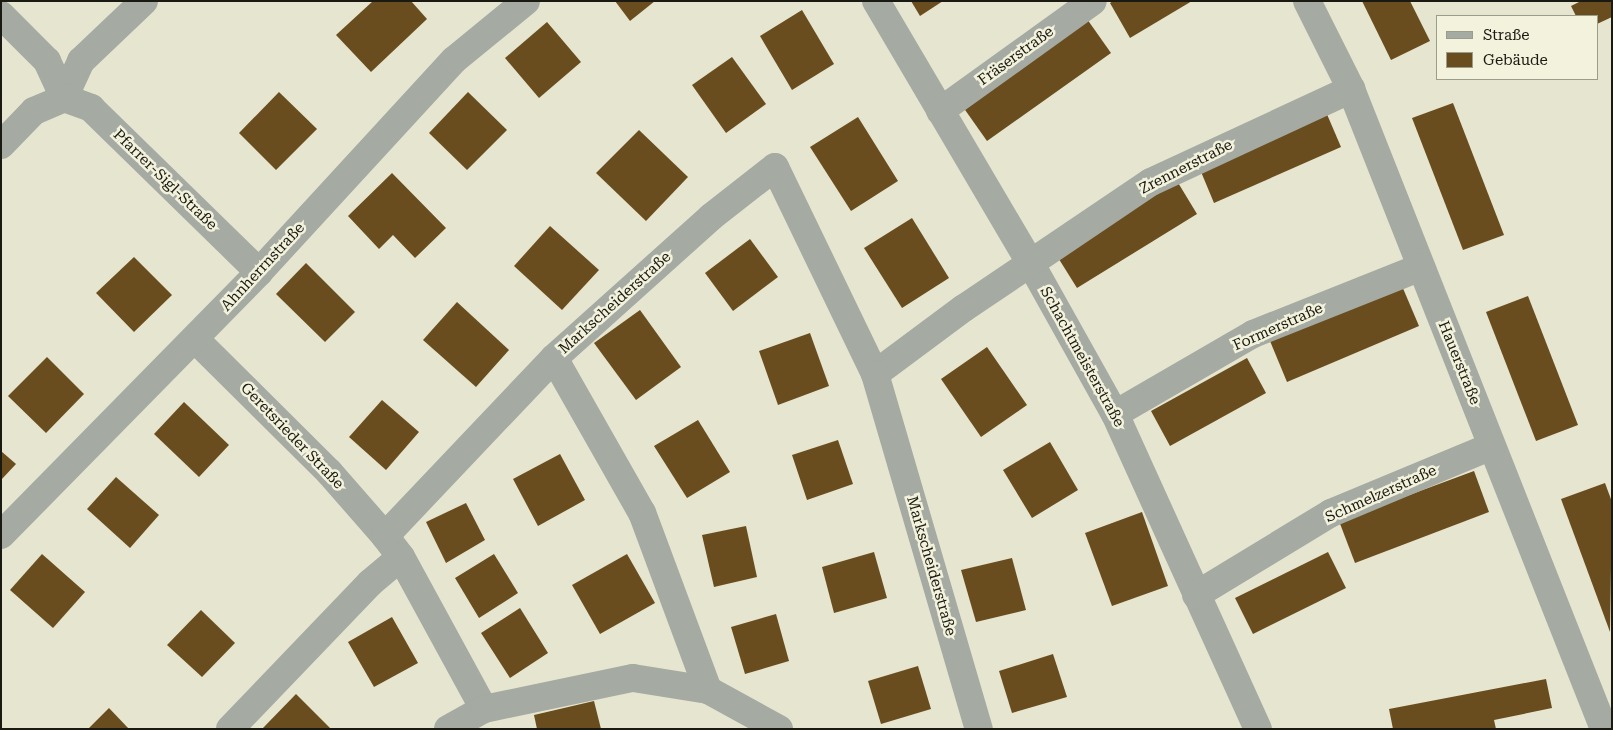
<!DOCTYPE html>
<html>
<head>
<meta charset="utf-8">
<style>
  body { margin:0 }
  #map { position:relative; width:1613px; height:730px; overflow:hidden; background:#e6e5cf; font-family:"Roboto Serif",serif }
  div>[style] { position:absolute }
  [style*='--x'] { left:calc(var(--x)*1px); top:calc(var(--y)*1px); width:calc(var(--w)*1px); rotate:calc(var(--a)*1deg) }
  .building>* { inset:0; background:#6a4d1e }
  .minor>* { height:28px; margin:-14px; padding:0 14px; transform-origin:14px; border-radius:14px; background:#a5aaa2 }
  span { translate:-50% -50%; white-space:nowrap; text-align:center; line-height:1.15; -webkit-text-stroke:5px #f3f2dc; paint-order:stroke }
  .street-label { font-size:15px; color:#1a1a12 }
  .frame { position:absolute; inset:0; border:2px solid #1a1a12; pointer-events:none }
  .legend { position:absolute; left:1436px; top:15px; width:162px; height:65px; box-sizing:border-box; background:#f3f2dc; border:1px solid #9c9c8b; margin:0; padding:6px 9px; list-style:none; font-size:15px; color:#1a1a12 }
  .legend li { display:flex; align-items:center; gap:10px; height:25px }
  .legend b { width:25px; border:1px solid #9c9c8b }
</style>
</head>
<body>
<div id="map">
  <div class="building">
    <i style="clip-path:polygon(373px 1px,411px 1px,427px 19px,371px 72px,336px 35px)"></i>
    <i style="clip-path:polygon(615px 1px,655px 1px,630px 21px)"></i>
    <i style="clip-path:polygon(911px 1px,943px 1px,920px 16px)"></i>
    <i style="clip-path:polygon(1113px 1px,1192px 1px,1130px 38px,1110px 3px)"></i>
    <i style="clip-path:polygon(1362px 1px,1410px 1px,1430px 41px,1391px 60px)"></i>
    <i style="clip-path:polygon(1581px 1px,1612px 1px,1612px 17px,1597px 24px,1597px 16px,1576px 16px,1571px 6px)"></i>
    <i style="clip-path:polygon(802px 10px,834px 64px,792px 90px,760px 36px)"></i>
    <i style="clip-path:polygon(1087px 19px,1111px 53px,987px 141px,963px 107px)"></i>
    <i style="clip-path:polygon(547px 22px,581px 62px,539px 98px,505px 58px)"></i>
    <i style="clip-path:polygon(732px 57px,766px 104px,726px 133px,692px 85px)"></i>
    <i style="clip-path:polygon(279px 92px,317px 129px,276px 170px,239px 133px)"></i>
    <i style="clip-path:polygon(468px 92px,507px 130px,467px 170px,429px 133px)"></i>
    <i style="clip-path:polygon(1453px 103px,1504px 235px,1463px 250px,1412px 118px)"></i>
    <i style="clip-path:polygon(1326px 112px,1341px 147px,1214px 203px,1199px 167px)"></i>
    <i style="clip-path:polygon(858px 117px,898px 181px,851px 211px,810px 147px)"></i>
    <i style="clip-path:polygon(639px 130px,688px 177px,646px 221px,596px 173px)"></i>
    <i style="clip-path:polygon(392px 173px,446px 228px,415px 258px,393px 235px,379px 249px,348px 216px)"></i>
    <i style="clip-path:polygon(1177px 181px,1197px 214px,1077px 288px,1057px 256px)"></i>
    <i style="clip-path:polygon(912px 218px,949px 278px,902px 308px,864px 248px)"></i>
    <i style="clip-path:polygon(550px 226px,599px 270px,562px 310px,514px 266px)"></i>
    <i style="clip-path:polygon(750px 239px,778px 277px,733px 311px,705px 273px)"></i>
    <i style="clip-path:polygon(134px 257px,172px 295px,134px 332px,96px 293px)"></i>
    <i style="clip-path:polygon(306px 263px,355px 312px,325px 342px,276px 294px)"></i>
    <i style="clip-path:polygon(1402px 286px,1419px 326px,1287px 382px,1270px 341px)"></i>
    <i style="clip-path:polygon(1528px 296px,1578px 425px,1536px 441px,1486px 312px)"></i>
    <i style="clip-path:polygon(457px 302px,509px 350px,476px 387px,423px 340px)"></i>
    <i style="clip-path:polygon(640px 310px,681px 367px,636px 400px,594px 343px)"></i>
    <i style="clip-path:polygon(810px 333px,829px 386px,778px 405px,759px 351px)"></i>
    <i style="clip-path:polygon(987px 347px,1027px 405px,981px 437px,941px 379px)"></i>
    <i style="clip-path:polygon(47px 357px,84px 394px,46px 433px,8px 396px)"></i>
    <i style="clip-path:polygon(1247px 358px,1266px 393px,1170px 446px,1151px 411px)"></i>
    <i style="clip-path:polygon(382px 400px,419px 432px,386px 470px,349px 437px)"></i>
    <i style="clip-path:polygon(184px 402px,229px 445px,199px 477px,154px 434px)"></i>
    <i style="clip-path:polygon(698px 420px,730px 472px,687px 498px,654px 446px)"></i>
    <i style="clip-path:polygon(838px 440px,853px 484px,807px 500px,792px 455px)"></i>
    <i style="clip-path:polygon(1050px 442px,1078px 490px,1032px 518px,1003px 470px)"></i>
    <i style="clip-path:polygon(1px 451px,16px 464px,1px 480px)"></i>
    <i style="clip-path:polygon(560px 454px,585px 500px,538px 526px,513px 479px)"></i>
    <i style="clip-path:polygon(1474px 471px,1489px 512px,1355px 563px,1339px 521px)"></i>
    <i style="clip-path:polygon(116px 477px,159px 515px,130px 548px,87px 509px)"></i>
    <i style="clip-path:polygon(1605px 483px,1612px 502px,1610px 632px,1561px 499px)"></i>
    <i style="clip-path:polygon(466px 503px,485px 540px,446px 563px,426px 522px)"></i>
    <i style="clip-path:polygon(1142px 512px,1168px 586px,1112px 606px,1085px 533px)"></i>
    <i style="clip-path:polygon(746px 526px,757px 577px,714px 587px,702px 535px)"></i>
    <i style="clip-path:polygon(874px 552px,887px 598px,834px 613px,822px 567px)"></i>
    <i style="clip-path:polygon(1328px 552px,1346px 588px,1253px 634px,1235px 598px)"></i>
    <i style="clip-path:polygon(42px 554px,85px 592px,53px 628px,10px 590px)"></i>
    <i style="clip-path:polygon(494px 554px,518px 593px,479px 618px,455px 578px)"></i>
    <i style="clip-path:polygon(627px 554px,655px 603px,600px 634px,572px 585px)"></i>
    <i style="clip-path:polygon(1012px 558px,1026px 610px,976px 622px,961px 570px)"></i>
    <i style="clip-path:polygon(520px 608px,548px 653px,510px 678px,481px 633px)"></i>
    <i style="clip-path:polygon(201px 610px,235px 643px,202px 677px,167px 645px)"></i>
    <i style="clip-path:polygon(776px 614px,789px 661px,745px 674px,731px 627px)"></i>
    <i style="clip-path:polygon(392px 617px,418px 663px,374px 687px,348px 642px)"></i>
    <i style="clip-path:polygon(1053px 654px,1067px 697px,1012px 713px,999px 671px)"></i>
    <i style="clip-path:polygon(918px 666px,931px 709px,881px 724px,868px 681px)"></i>
    <i style="clip-path:polygon(1546px 679px,1552px 708px,1494px 720px,1496px 729px,1393px 729px,1389px 709px)"></i>
    <i style="clip-path:polygon(296px 694px,331px 729px,262px 729px)"></i>
    <i style="clip-path:polygon(594px 701px,601px 729px,537px 729px,534px 715px)"></i>
    <i style="clip-path:polygon(109px 708px,129px 729px,88px 729px)"></i>
  </div>
  <div class="minor">
    <i style="--x:876;--y:1;--w:305;--a:59.5"></i>
    <i style="--x:1031;--y:264;--w:172;--a:60.8"></i>
    <i style="--x:1115;--y:414;--w:346;--a:65.6"></i>
    <i style="--x:1307;--y:1;--w:98;--a:63.4"></i>
    <i style="--x:1351;--y:89;--w:688;--a:68.43"></i>
    <i style="--x:1;--y:15;--w:65;--a:45"></i>
    <i style="--x:47;--y:61;--w:41;--a:65.3"></i>
    <i style="--x:64;--y:98;--w:41;--a:-65.3"></i>
    <i style="--x:81;--y:61;--w:87;--a:-43.6"></i>
    <i style="--x:940;--y:111;--w:188;--a:-35.7"></i>
    <i style="--x:1;--y:145;--w:47;--a:-45.9"></i>
    <i style="--x:34;--y:111;--w:33;--a:-23"></i>
    <i style="--x:64;--y:98;--w:29;--a:20"></i>
    <i style="--x:91;--y:108;--w:235;--a:44.3"></i>
    <i style="--x:195;--y:339;--w:189;--a:44.8"></i>
    <i style="--x:329;--y:472;--w:85;--a:48.8"></i>
    <i style="--x:385;--y:536;--w:26;--a:53"></i>
    <i style="--x:401;--y:557;--w:173;--a:61.4"></i>
    <i style="--x:875;--y:374;--w:111;--a:-36.6"></i>
    <i style="--x:964;--y:308;--w:225;--a:-34"></i>
    <i style="--x:1151;--y:182;--w:221;--a:-24.9"></i>
    <i style="--x:1115;--y:414;--w:160;--a:-30.1"></i>
    <i style="--x:1253;--y:334;--w:181;--a:-21.7"></i>
    <i style="--x:1;--y:535;--w:368;--a:-45.5"></i>
    <i style="--x:259;--y:272;--w:288;--a:-47.4"></i>
    <i style="--x:454;--y:60;--w:93;--a:-39.3"></i>
    <i style="--x:385;--y:536;--w:245;--a:-46.5"></i>
    <i style="--x:1196;--y:595;--w:158;--a:-31.3"></i>
    <i style="--x:1331;--y:513;--w:174;--a:-22.6"></i>
    <i style="--x:230;--y:729;--w:202;--a:-46.2"></i>
    <i style="--x:370;--y:583;--w:40;--a:-40"></i>
    <i style="--x:448;--y:729;--w:41;--a:-29.1"></i>
    <i style="--x:484;--y:709;--w:152;--a:-11.8"></i>
    <i style="--x:633;--y:678;--w:76;--a:9.1"></i>
    <i style="--x:779;--y:729;--w:81;--a:-151.2"></i>
    <i style="--x:708;--y:690;--w:189;--a:-110.4"></i>
    <i style="--x:642;--y:513;--w:178;--a:-119.6"></i>
    <i style="--x:554;--y:358;--w:211;--a:-41.9"></i>
    <i style="--x:711;--y:217;--w:81;--a:-38"></i>
    <i style="--x:775;--y:167;--w:230;--a:64.2"></i>
    <i style="--x:875;--y:374;--w:370;--a:73.7"></i>
  </div>
  <div class="street-label">
    <span style="left:1016px;top:56px;rotate:-36deg">Fräserstraße</span>
    <span style="left:1186px;top:167px;rotate:-27deg">Zrennerstraße</span>
    <span style="left:165px;top:180px;rotate:44deg">Pfarrer-Sigl-Straße</span>
    <span style="left:263px;top:267px;rotate:-47deg">Ahnherrnstraße</span>
    <span style="left:615px;top:303px;rotate:-42deg">Markscheiderstraße</span>
    <span style="left:1278px;top:327px;rotate:-24deg">Formerstraße</span>
    <span style="left:1082px;top:357px;rotate:61deg">Schachtmeisterstraße</span>
    <span style="left:1459px;top:363px;rotate:68deg">Hauerstraße</span>
    <span style="left:292px;top:436px;rotate:46deg">Geretsrieder Straße</span>
    <span style="left:1381px;top:494px;rotate:-24deg">Schmelzerstraße</span>
    <span style="left:931px;top:566px;rotate:74deg">Markscheiderstraße</span>
  </div>
  <div class="frame"></div>
  <ul class="legend">
  <li><b style="height:6px;background:#a5aaa2"></b>Straße</li>
  <li><b style="height:14px;background:#6a4d1e"></b>Gebäude</li>
  </ul>
</div>
</body>
</html>
